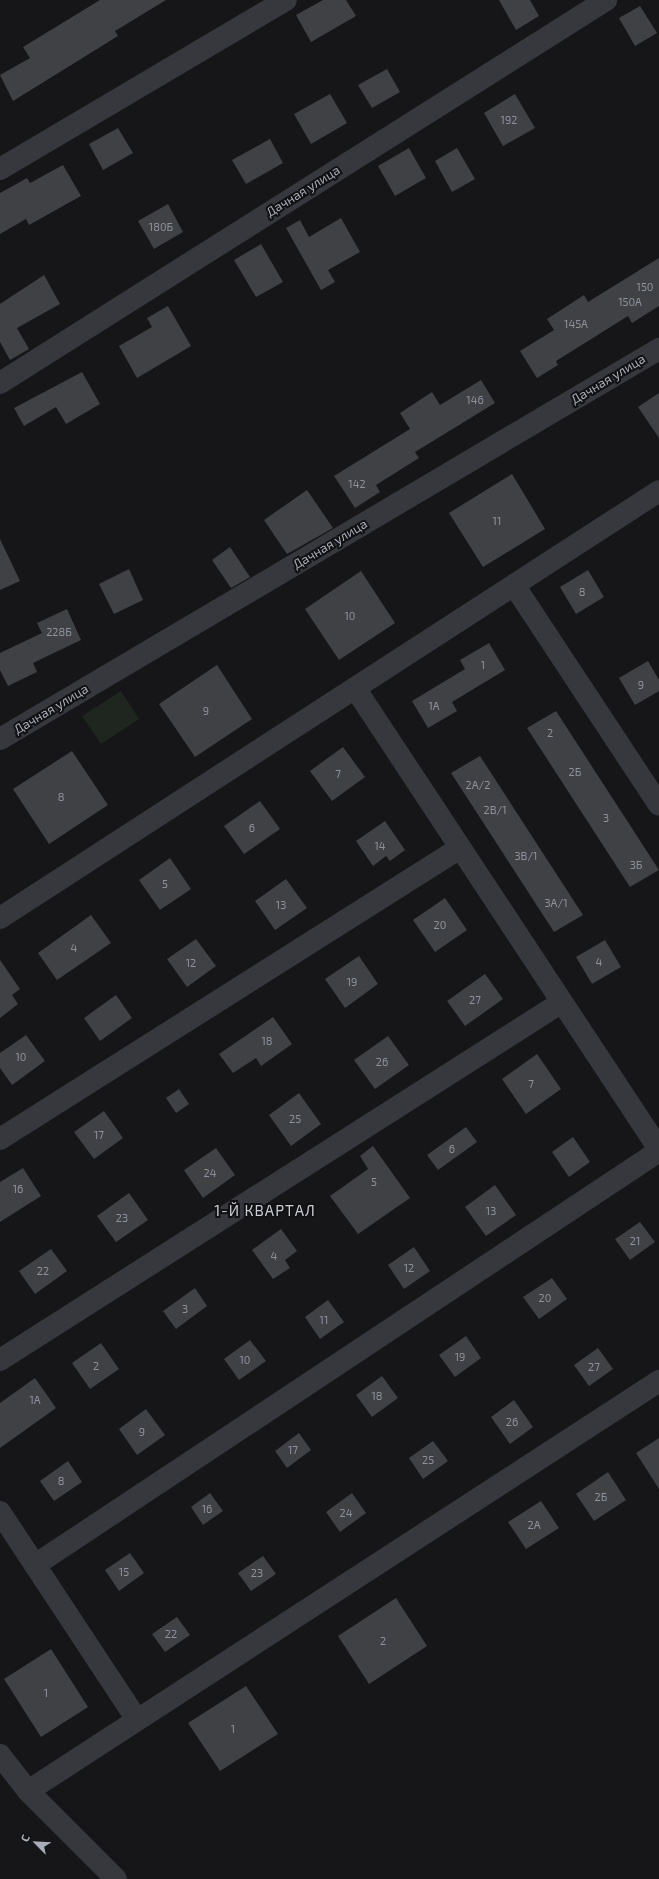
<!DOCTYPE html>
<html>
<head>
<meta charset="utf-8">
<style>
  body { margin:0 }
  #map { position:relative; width:659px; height:1879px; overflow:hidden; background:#161618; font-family:"Exo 2",sans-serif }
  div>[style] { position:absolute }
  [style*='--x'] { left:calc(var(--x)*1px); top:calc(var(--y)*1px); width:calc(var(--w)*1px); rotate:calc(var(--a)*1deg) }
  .green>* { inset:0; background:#1e261f }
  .building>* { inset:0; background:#404145 }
  .minor>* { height:22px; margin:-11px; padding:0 11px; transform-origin:11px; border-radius:11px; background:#37383d }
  span { translate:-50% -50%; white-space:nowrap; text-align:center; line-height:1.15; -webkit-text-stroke:4px #111113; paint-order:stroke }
  .number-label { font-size:11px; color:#8e929b }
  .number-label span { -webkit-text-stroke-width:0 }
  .street-label { font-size:13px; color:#a8adb8 }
  .quarter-label { font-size:15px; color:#c9ccd4; letter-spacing:1px }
  .north { position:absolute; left:16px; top:1823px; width:40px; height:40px; -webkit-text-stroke:3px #111113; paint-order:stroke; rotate:294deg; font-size:11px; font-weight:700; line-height:16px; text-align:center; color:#a8adb8 }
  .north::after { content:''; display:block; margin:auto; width:14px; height:18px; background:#a8adb8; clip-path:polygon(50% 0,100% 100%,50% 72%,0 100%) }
</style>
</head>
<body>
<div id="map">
  <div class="green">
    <i style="clip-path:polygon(121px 691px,139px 719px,101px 744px,82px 716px)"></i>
  </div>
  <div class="building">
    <i style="clip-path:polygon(100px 0,166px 0,115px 31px,118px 36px,13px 101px,0 75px,30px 58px,23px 47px)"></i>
    <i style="clip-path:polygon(323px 0,346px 0,356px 16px,311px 42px,296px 15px)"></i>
    <i style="clip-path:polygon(499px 0,530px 0,539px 16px,516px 30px)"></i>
    <i style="clip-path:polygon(640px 6px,657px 33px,635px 46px,619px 18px)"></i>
    <i style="clip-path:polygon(387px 69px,400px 92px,372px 108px,358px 85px)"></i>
    <i style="clip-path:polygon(330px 94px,347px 123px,311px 144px,294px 114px)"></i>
    <i style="clip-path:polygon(515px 94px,535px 128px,503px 146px,484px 113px)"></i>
    <i style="clip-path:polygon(118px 128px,133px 153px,103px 170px,89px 144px)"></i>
    <i style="clip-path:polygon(270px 139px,283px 163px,246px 184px,232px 160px)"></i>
    <i style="clip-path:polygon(409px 148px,426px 178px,395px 196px,378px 166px)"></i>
    <i style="clip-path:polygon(457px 148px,475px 179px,452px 192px,435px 161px)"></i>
    <i style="clip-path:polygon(63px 165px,81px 196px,29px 225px,26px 219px,0 234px,0 193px,27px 178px,30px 183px)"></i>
    <i style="clip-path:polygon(168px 204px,183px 232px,154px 249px,138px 221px)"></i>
    <i style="clip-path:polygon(341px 218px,360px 252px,328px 270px,335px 282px,321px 290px,286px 228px,300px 220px,309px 237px)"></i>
    <i style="clip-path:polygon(261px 244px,283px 282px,256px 297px,234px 260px)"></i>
    <i style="clip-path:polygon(659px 258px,659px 306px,632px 323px,628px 316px,556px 361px,558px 365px,537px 378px,520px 351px,554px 330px,547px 319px,584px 295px,588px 302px)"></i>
    <i style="clip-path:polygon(44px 275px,60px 304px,17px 328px,29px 349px,10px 360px,0 342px,0 304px)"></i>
    <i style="clip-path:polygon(168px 306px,191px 346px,137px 378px,119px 346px,152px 327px,147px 318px)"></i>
    <i style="clip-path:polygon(82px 372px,100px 404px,66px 424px,56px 407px,24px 426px,14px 408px)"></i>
    <i style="clip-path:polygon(481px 380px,495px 403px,415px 452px,419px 458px,376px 485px,380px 492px,355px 508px,334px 476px,410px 429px,400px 413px,432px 392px,440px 405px)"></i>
    <i style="clip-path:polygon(659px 393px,659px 438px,638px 407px)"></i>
    <i style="clip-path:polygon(512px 474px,545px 529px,483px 567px,449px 513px)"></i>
    <i style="clip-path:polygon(307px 490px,333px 528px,287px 554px,264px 520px)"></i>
    <i style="clip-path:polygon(0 539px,20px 581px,0 590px)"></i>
    <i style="clip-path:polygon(230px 547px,250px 577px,231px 588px,212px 560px)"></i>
    <i style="clip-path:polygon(129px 569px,143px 600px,114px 614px,99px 584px)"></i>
    <i style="clip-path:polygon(588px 570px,604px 597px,576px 614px,560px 587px)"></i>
    <i style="clip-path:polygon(361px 571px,395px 623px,339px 660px,305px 609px)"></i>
    <i style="clip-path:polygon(67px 609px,81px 640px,33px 663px,37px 672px,8px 686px,0 670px,0 653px,42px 633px,37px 623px)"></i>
    <i style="clip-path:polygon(489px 643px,505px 670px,452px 702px,457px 711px,428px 728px,412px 701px,465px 669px,460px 660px)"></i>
    <i style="clip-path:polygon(648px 661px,659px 680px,659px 691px,635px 705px,619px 678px)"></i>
    <i style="clip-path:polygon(217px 665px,252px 719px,195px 757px,159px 704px)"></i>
    <i style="clip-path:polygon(556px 711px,659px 870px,630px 887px,527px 728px)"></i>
    <i style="clip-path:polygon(343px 747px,365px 777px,332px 801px,310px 771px)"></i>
    <i style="clip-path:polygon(72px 751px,108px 805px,49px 844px,13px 789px)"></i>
    <i style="clip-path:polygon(480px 756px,583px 915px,554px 932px,451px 773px)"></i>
    <i style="clip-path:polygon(260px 801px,280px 829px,244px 854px,224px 826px)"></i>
    <i style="clip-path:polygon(385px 821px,405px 850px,390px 861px,386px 856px,373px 866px,356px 841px)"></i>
    <i style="clip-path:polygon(170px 858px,191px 889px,160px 910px,139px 880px)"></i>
    <i style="clip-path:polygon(286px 879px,307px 908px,275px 930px,255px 901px)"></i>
    <i style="clip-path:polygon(445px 898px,467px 930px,435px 952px,413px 920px)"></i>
    <i style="clip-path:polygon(91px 915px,111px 943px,57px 980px,38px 953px)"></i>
    <i style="clip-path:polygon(196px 939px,216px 966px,187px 987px,167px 959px)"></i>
    <i style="clip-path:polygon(605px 940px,621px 967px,592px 984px,576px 957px)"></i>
    <i style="clip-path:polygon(359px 956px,378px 984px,345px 1008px,325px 979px)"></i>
    <i style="clip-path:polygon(0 960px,20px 989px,12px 995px,18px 1004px,0 1018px)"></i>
    <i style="clip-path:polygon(485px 974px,503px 999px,465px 1026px,447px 1001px)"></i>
    <i style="clip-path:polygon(116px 995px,132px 1018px,100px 1041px,84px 1018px)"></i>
    <i style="clip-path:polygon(273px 1017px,292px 1044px,261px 1066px,256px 1058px,233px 1073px,219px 1054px)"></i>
    <i style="clip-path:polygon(26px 1035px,45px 1061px,12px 1085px,0 1068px,0 1053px)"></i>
    <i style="clip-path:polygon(388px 1036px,409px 1065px,375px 1089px,354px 1060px)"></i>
    <i style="clip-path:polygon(537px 1054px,561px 1089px,526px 1114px,502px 1079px)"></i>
    <i style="clip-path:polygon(179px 1089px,189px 1104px,176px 1113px,166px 1098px)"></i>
    <i style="clip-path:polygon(299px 1093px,321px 1124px,291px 1146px,269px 1115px)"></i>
    <i style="clip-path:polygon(104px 1111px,123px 1138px,94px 1159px,74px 1132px)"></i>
    <i style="clip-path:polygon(466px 1127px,477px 1142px,438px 1170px,427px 1155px)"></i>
    <i style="clip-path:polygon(573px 1137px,590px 1162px,569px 1177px,552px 1152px)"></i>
    <i style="clip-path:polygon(373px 1146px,410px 1198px,358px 1234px,330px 1196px,368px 1169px,360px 1156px)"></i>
    <i style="clip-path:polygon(216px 1148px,235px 1175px,203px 1198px,184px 1170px)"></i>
    <i style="clip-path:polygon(23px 1168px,41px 1196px,0 1222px,0 1182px)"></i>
    <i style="clip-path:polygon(495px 1185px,516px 1215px,486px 1236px,465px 1207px)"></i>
    <i style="clip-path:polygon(129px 1193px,148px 1220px,116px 1242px,97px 1216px)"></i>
    <i style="clip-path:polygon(640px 1222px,655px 1242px,630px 1260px,615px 1239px)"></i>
    <i style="clip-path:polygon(281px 1229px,297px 1251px,285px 1260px,290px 1268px,273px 1279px,252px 1250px)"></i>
    <i style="clip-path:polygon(414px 1247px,430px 1271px,404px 1289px,388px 1265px)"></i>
    <i style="clip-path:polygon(51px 1249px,67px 1271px,35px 1294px,19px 1271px)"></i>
    <i style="clip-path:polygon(552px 1278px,567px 1299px,539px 1319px,523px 1297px)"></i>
    <i style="clip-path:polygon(195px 1288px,207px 1306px,176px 1329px,163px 1311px)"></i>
    <i style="clip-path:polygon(328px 1300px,344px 1322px,320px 1339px,305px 1317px)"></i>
    <i style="clip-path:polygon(466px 1336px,481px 1358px,455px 1377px,439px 1355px)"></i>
    <i style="clip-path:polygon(250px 1340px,266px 1361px,239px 1380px,224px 1359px)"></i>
    <i style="clip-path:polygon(101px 1343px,119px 1369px,90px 1389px,72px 1363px)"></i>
    <i style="clip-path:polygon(598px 1348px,613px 1369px,589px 1386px,574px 1365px)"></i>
    <i style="clip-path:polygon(382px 1376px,398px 1398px,372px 1417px,356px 1395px)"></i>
    <i style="clip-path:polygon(35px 1378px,56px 1408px,0 1448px,0 1403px)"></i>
    <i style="clip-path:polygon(514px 1400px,533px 1427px,510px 1444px,491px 1417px)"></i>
    <i style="clip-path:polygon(146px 1409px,165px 1435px,137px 1455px,119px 1429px)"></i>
    <i style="clip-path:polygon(299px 1433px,311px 1450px,287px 1468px,275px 1451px)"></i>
    <i style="clip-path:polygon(659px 1438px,659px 1489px,636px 1453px)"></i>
    <i style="clip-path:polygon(433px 1441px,448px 1461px,423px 1479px,409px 1458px)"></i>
    <i style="clip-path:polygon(68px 1461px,82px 1482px,54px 1501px,40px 1481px)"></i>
    <i style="clip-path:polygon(608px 1472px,626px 1500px,594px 1521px,576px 1494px)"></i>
    <i style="clip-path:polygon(210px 1493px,223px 1511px,203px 1525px,191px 1507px)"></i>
    <i style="clip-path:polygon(352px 1493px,366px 1513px,340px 1532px,326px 1512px)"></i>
    <i style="clip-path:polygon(541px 1501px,559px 1528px,526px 1549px,508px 1522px)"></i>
    <i style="clip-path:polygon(130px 1553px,144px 1573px,119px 1591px,105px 1570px)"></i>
    <i style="clip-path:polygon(263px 1556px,276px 1574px,251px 1591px,238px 1573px)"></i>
    <i style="clip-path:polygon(396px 1598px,427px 1646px,369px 1684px,338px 1636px)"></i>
    <i style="clip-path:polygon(177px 1617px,190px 1635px,165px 1652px,152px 1634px)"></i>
    <i style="clip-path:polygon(51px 1649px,88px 1707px,41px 1737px,4px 1679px)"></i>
    <i style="clip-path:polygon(246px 1686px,278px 1734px,220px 1771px,188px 1723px)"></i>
  </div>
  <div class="minor">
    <i style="--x:0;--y:169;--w:332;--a:-30.6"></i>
    <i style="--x:0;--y:383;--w:717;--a:-32.29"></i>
    <i style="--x:514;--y:585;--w:263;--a:56.6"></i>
    <i style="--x:355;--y:688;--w:552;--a:56.6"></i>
    <i style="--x:0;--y:739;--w:766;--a:-30.62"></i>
    <i style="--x:0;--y:918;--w:785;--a:-32.94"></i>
    <i style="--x:0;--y:1139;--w:544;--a:-32.32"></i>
    <i style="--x:0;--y:1360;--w:666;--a:-32.5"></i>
    <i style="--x:0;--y:1512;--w:249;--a:56.6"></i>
    <i style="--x:35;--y:1565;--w:749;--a:-33.56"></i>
    <i style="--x:0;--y:1755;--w:46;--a:52.1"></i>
    <i style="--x:28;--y:1791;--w:124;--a:45"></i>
    <i style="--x:28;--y:1791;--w:753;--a:-33.01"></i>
  </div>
  <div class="number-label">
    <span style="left:509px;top:120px">192</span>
    <span style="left:161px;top:227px">180Б</span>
    <span style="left:645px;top:287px">150</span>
    <span style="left:630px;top:302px">150А</span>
    <span style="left:576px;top:324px">145А</span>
    <span style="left:475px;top:400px">146</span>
    <span style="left:357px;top:484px">142</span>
    <span style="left:497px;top:521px">11</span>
    <span style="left:582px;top:592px">8</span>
    <span style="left:350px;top:616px">10</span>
    <span style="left:59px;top:632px">228Б</span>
    <span style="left:483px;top:665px">1</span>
    <span style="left:641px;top:685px">9</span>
    <span style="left:434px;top:706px">1А</span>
    <span style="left:206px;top:711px">9</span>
    <span style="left:550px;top:733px">2</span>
    <span style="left:575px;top:772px">2Б</span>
    <span style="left:338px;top:774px">7</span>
    <span style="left:478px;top:785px">2А/2</span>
    <span style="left:61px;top:797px">8</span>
    <span style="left:495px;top:810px">2В/1</span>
    <span style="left:606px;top:818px">3</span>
    <span style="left:252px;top:828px">6</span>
    <span style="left:380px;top:846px">14</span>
    <span style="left:526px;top:856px">3В/1</span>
    <span style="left:636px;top:865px">3Б</span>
    <span style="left:165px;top:884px">5</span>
    <span style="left:556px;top:903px">3А/1</span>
    <span style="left:281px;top:905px">13</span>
    <span style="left:440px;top:925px">20</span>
    <span style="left:74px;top:948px">4</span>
    <span style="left:599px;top:962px">4</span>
    <span style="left:191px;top:963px">12</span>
    <span style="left:352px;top:982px">19</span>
    <span style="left:475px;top:1000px">27</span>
    <span style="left:267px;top:1041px">18</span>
    <span style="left:21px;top:1057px">10</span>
    <span style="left:382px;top:1062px">26</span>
    <span style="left:531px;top:1084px">7</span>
    <span style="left:295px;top:1119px">25</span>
    <span style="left:99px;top:1135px">17</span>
    <span style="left:452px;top:1149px">6</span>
    <span style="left:210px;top:1173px">24</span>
    <span style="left:374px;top:1182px">5</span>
    <span style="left:18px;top:1189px">16</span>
    <span style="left:491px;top:1211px">13</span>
    <span style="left:122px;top:1218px">23</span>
    <span style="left:635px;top:1241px">21</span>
    <span style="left:274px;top:1256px">4</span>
    <span style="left:409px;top:1268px">12</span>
    <span style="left:43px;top:1271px">22</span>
    <span style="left:545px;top:1298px">20</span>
    <span style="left:185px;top:1309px">3</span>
    <span style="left:324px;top:1320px">11</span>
    <span style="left:460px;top:1357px">19</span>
    <span style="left:245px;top:1360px">10</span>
    <span style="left:96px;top:1366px">2</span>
    <span style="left:594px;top:1367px">27</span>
    <span style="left:377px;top:1396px">18</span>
    <span style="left:35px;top:1400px">1А</span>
    <span style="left:512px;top:1422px">26</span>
    <span style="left:142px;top:1432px">9</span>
    <span style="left:293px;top:1450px">17</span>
    <span style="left:428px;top:1460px">25</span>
    <span style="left:61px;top:1481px">8</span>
    <span style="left:601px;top:1497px">2Б</span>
    <span style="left:207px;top:1509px">16</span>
    <span style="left:346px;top:1513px">24</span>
    <span style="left:534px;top:1525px">2А</span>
    <span style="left:124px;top:1572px">15</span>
    <span style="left:257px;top:1573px">23</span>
    <span style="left:171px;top:1634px">22</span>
    <span style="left:383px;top:1641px">2</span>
    <span style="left:46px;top:1693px">1</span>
    <span style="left:233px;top:1729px">1</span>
  </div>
  <div class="street-label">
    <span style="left:303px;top:191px;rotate:-32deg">Дачная улица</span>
    <span style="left:608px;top:379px;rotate:-31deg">Дачная улица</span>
    <span style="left:330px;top:544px;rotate:-31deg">Дачная улица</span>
    <span style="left:51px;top:709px;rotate:-31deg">Дачная улица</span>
  </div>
  <div class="quarter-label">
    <span style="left:265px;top:1211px">1-Й КВАРТАЛ</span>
  </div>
  <div class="north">С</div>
</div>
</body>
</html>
